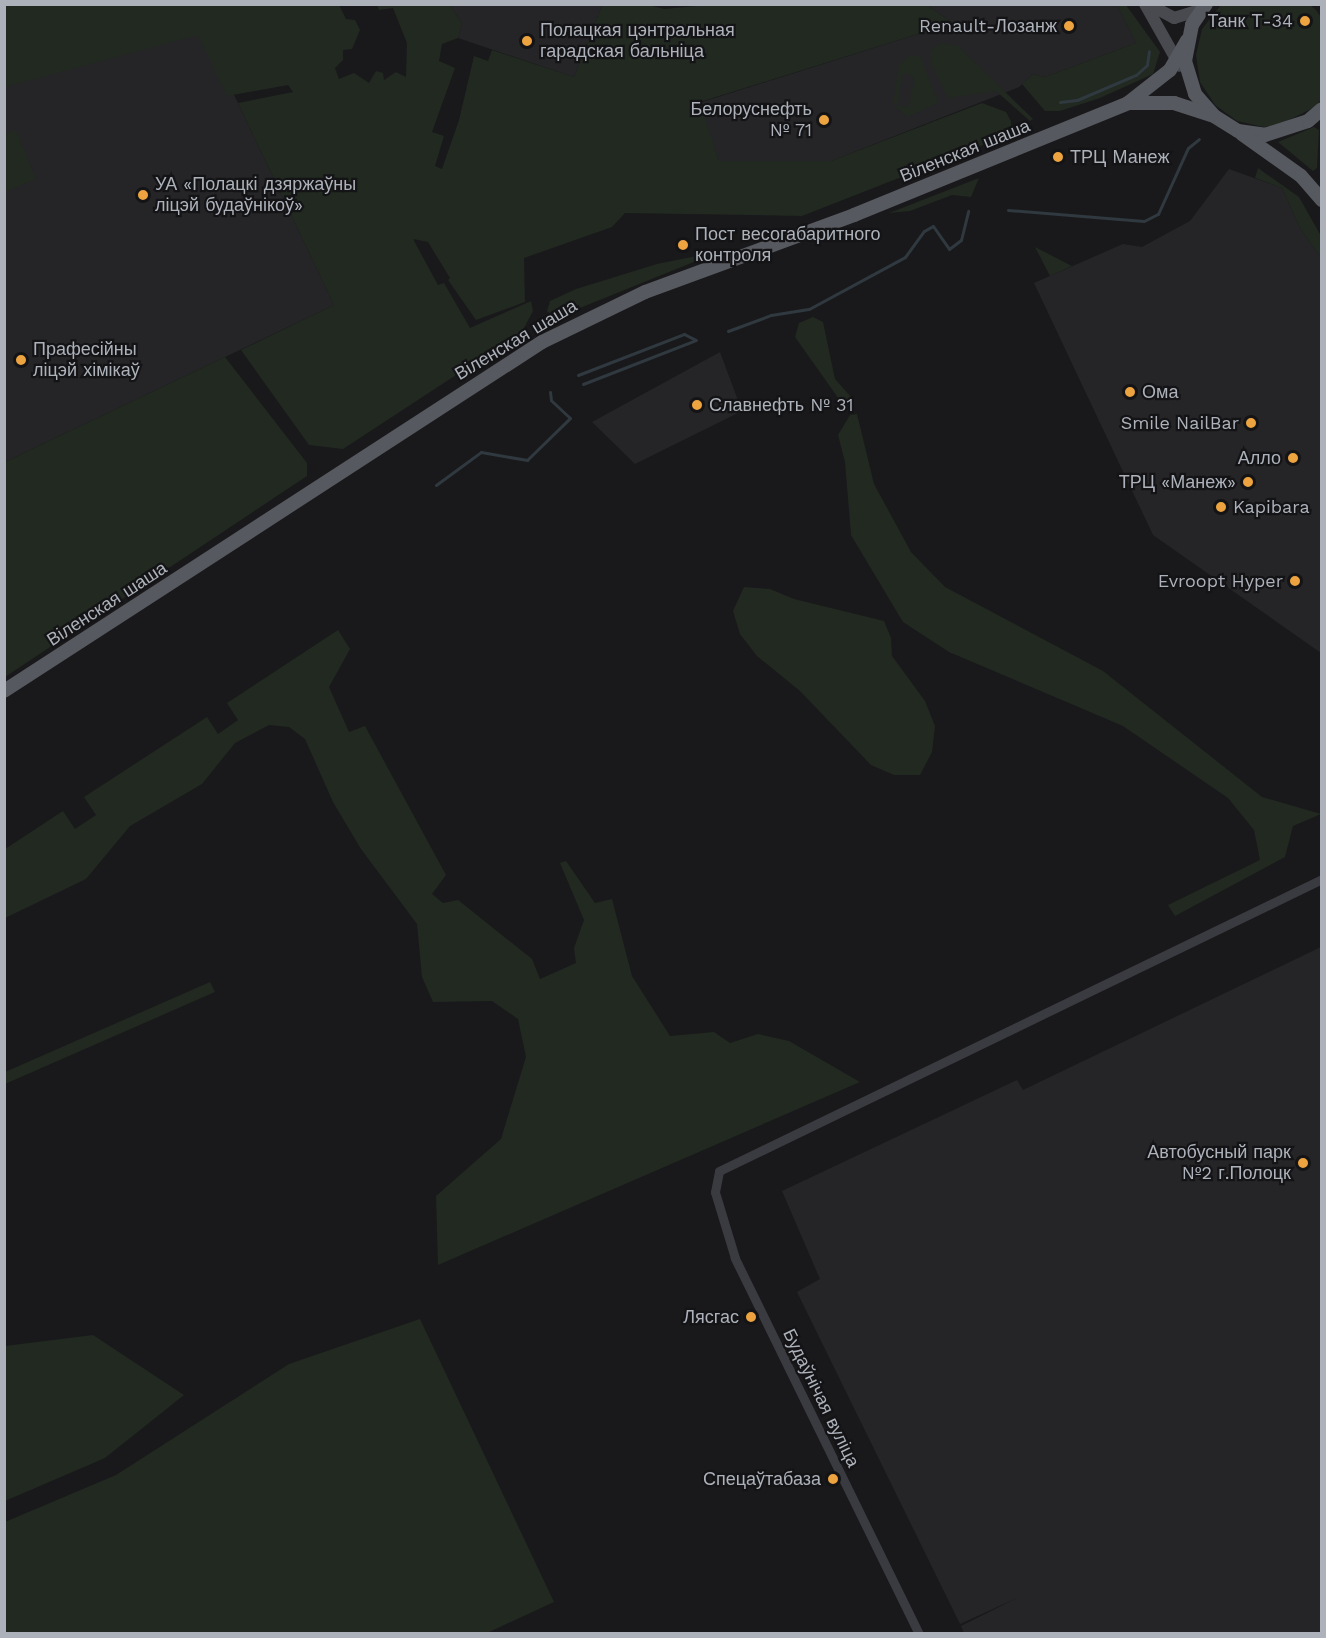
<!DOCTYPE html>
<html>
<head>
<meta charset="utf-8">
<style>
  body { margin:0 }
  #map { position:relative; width:1326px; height:1638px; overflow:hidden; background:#19191b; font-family:"Work Sans",sans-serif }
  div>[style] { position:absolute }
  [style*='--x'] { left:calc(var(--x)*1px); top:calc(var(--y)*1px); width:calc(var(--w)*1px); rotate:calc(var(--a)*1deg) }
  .built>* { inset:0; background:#252528 }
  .green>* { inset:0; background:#212921 }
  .stream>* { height:3px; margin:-1.5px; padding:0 1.5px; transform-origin:1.5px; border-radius:1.5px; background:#2f393f }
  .street>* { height:9px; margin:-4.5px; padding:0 4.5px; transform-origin:4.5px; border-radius:4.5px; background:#3a3b40 }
  .secondary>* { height:12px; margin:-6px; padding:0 6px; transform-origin:6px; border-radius:6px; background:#484a50 }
  .primary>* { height:14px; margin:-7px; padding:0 7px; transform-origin:7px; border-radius:7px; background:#56595f }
  .dots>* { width:16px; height:16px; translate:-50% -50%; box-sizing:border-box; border:3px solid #141416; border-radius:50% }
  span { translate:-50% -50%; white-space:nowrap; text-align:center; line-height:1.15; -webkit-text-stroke:4.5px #141416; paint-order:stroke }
  .poi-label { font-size:18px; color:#acb1ba }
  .right { translate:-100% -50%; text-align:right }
  .left { translate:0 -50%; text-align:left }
  .street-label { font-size:18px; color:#acb1ba }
  .frame { position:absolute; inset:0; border:6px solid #acb1ba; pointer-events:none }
</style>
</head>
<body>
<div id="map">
  <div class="built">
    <i style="clip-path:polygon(450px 5px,602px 5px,574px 77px,458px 38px,462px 24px)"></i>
    <i style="clip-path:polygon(927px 5px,1117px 5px,1136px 43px,1045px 77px,1033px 74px,1019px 87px,831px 161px,719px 161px,699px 103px,953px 23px)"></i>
    <i style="clip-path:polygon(199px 21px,334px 305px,5px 462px,5px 61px)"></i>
    <i style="clip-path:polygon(1229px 169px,1282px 188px,1300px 228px,1321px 258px,1321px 653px,1153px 535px,1034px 283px,1123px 244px,1142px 247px,1190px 221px)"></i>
    <i style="clip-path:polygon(720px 352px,742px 411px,635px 464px,592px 422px)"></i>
    <i style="clip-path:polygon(1321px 947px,1321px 1633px,964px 1633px,961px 1626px,1019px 1597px,960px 1624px,797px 1292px,820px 1279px,782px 1191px,1017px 1080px,1023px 1090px)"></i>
  </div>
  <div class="green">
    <i style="clip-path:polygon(718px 4px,927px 5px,953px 23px,700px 102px,719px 161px,831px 161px,982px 103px,1006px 112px,1011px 121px,1011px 134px,802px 216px,625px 213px,612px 227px,524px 258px,525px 302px,476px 320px,448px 280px,450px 278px,428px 242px,413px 239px,438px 285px,444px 283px,470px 328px,531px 301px,533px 311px,522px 332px,343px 449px,309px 445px,241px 350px,334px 305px,238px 103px,293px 92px,288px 85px,227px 96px,198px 35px,5px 87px,5px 5px,339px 5px,346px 19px,355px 20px,360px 30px,352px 49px,343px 50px,343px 60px,335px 68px,339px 79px,354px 73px,369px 83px,376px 71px,383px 73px,384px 80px,396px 72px,406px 77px,407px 43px,393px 8px,379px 10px,377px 5px,450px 5px,462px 24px,458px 38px,442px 44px,439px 61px,455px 68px,432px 132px,444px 136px,435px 166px,442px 169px,459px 120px,474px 56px,488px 61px,492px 50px,574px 77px,602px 5px,649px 5px,664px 9px)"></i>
    <i style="clip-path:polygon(1117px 5px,1126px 5px,1160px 52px,1153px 74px,1100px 98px,1060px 111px,1045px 111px,1022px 84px,1033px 74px,1045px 77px,1136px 43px)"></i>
    <i style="clip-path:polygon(1221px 5px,1310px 5px,1316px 10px,1321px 17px,1322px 99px,1313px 108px,1277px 126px,1263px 127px,1237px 121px,1215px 105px,1200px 82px,1196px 55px,1202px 29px)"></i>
    <i style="clip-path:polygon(942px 43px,958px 46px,1033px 119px,1030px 121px,996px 91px,948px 98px,930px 60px,931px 50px)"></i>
    <i style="clip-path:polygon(910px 55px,921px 57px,938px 103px,907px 117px,894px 105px,909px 107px,914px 78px,908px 74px,902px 73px,898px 103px,893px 103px,899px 65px)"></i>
    <i style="clip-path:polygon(1314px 127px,1319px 130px,1317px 168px,1313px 171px,1278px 142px)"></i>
    <i style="clip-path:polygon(16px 130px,36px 179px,5px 192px,5px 134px)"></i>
    <i style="clip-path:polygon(1258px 168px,1299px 197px,1321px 236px,1321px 258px,1300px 228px,1282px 188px,1255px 178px)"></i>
    <i style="clip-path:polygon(979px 178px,971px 197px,952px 195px,910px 211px,889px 213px)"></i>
    <i style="clip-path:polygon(1035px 247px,1072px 266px,1050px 276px)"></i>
    <i style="clip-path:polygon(721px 251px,565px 314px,552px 315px,547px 311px,550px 301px,576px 289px,657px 264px)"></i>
    <i style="clip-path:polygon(813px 317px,823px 322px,835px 379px,851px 397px,847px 401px,841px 402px,795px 337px,799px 323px)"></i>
    <i style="clip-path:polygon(225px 357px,307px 463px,307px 476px,5px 677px,5px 462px)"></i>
    <i style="clip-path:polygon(857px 414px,874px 484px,911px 552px,945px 587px,1103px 671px,1262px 797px,1321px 814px,1293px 826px,1285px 857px,1175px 916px,1168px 905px,1260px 860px,1254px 830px,1228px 798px,1123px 726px,949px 652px,903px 622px,851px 535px,845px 462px,838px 435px,850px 415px)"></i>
    <i style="clip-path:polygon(744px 587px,770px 589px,794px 599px,884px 621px,891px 638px,892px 656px,925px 701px,935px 726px,932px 752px,920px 775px,894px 775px,871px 765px,800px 691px,757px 656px,740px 634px,733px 611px)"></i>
    <i style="clip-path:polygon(338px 630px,350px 649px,329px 687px,349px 732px,365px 726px,446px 875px,432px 894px,443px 903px,458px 900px,532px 959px,540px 979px,576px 963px,574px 948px,584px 920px,560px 863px,566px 861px,595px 903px,612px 899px,632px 976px,670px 1036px,714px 1032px,730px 1043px,758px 1034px,789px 1041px,860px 1082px,438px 1265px,436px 1196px,501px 1139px,526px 1057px,518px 1019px,492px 1001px,433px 1002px,422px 977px,417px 924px,361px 849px,333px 802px,305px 739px,289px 727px,269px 725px,235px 743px,202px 784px,130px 826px,86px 879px,5px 918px,5px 849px,63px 811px,75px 829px,96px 815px,84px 797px,207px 717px,218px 734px,238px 720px,227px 703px)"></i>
    <i style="clip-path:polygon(210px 982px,215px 992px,5px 1084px,5px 1072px)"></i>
    <i style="clip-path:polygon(420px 1319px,554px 1602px,487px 1633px,5px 1633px,5px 1522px,116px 1475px,289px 1364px)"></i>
    <i style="clip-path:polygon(93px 1335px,184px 1395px,105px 1458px,5px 1501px,5px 1346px)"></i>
  </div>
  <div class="stream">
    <i style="--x:1060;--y:102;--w:17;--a:-7"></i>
    <i style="--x:1077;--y:100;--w:64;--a:-23"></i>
    <i style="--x:1136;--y:75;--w:15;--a:-42"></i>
    <i style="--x:1147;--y:65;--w:14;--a:-82"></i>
    <i style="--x:1008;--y:210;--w:136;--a:4.6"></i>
    <i style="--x:1144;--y:221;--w:16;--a:-27"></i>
    <i style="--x:1158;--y:214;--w:72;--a:-65.6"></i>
    <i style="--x:1188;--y:148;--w:14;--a:-39"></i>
    <i style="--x:728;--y:331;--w:46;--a:-20.4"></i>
    <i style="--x:771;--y:315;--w:38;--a:-9"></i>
    <i style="--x:809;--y:309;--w:109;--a:-28.4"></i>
    <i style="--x:905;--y:257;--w:32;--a:-54"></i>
    <i style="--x:924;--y:231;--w:10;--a:-29"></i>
    <i style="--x:933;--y:226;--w:28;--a:55"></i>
    <i style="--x:949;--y:249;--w:15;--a:-37"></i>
    <i style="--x:961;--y:240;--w:30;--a:-76"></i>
    <i style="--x:578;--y:375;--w:114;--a:-21.1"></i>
    <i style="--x:684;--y:334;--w:13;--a:27"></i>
    <i style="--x:583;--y:384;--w:121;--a:-21.3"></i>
    <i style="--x:436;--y:485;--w:56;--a:-36.3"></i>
    <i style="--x:481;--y:452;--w:47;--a:9.9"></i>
    <i style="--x:527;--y:460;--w:60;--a:-44.3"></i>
    <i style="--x:570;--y:418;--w:26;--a:-137"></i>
    <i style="--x:551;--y:400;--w:8;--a:-97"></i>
  </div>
  <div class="street">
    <i style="--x:919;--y:1634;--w:419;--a:-116.1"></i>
    <i style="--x:735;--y:1258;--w:69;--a:-106.9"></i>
    <i style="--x:715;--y:1192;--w:21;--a:-79"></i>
    <i style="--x:719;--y:1171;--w:670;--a:-25.84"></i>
  </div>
  <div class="secondary">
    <i style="--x:1145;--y:4;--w:71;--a:60.6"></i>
    <i style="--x:1148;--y:4;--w:30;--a:28"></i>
    <i style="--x:1174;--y:18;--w:28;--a:-17"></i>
  </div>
  <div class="primary">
    <i style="--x:1206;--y:4;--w:25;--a:124"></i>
    <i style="--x:1192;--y:25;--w:37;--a:101"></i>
    <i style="--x:1185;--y:61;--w:34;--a:73"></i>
    <i style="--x:1195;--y:94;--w:29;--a:49"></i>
    <i style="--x:1214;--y:116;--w:28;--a:32"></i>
    <i style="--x:1238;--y:131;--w:27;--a:8"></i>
    <i style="--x:1265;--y:135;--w:45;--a:-18"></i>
    <i style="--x:1308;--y:121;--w:18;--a:-41"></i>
    <i style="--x:1128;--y:103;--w:46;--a:0"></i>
    <i style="--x:1174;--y:103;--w:39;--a:18"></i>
    <i style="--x:1242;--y:134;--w:72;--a:35.4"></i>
    <i style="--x:1301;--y:176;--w:32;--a:49"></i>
    <i style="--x:4;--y:691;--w:641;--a:-32.97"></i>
    <i style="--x:542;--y:342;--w:114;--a:-25.9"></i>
    <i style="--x:645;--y:292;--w:223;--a:-20.2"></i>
    <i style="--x:854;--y:215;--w:296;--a:-22.2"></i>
    <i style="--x:1128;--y:103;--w:53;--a:-38.2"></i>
    <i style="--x:1170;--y:70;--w:34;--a:-60"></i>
  </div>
  <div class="dots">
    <i style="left:1305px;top:21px;background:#eca340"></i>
    <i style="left:1069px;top:26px;background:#eca340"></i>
    <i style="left:527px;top:41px;background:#eca340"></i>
    <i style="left:824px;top:120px;background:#eca340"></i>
    <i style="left:1058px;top:157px;background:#eca340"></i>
    <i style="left:143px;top:195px;background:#eca340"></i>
    <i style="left:683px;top:245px;background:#eca340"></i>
    <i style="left:21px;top:360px;background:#eca340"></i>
    <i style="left:1130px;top:392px;background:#eca340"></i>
    <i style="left:697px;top:405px;background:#eca340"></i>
    <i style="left:1251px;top:423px;background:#eca340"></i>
    <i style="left:1293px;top:458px;background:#eca340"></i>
    <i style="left:1248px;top:482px;background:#eca340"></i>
    <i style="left:1221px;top:507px;background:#eca340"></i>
    <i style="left:1295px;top:581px;background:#eca340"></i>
    <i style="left:1303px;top:1163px;background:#eca340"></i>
    <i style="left:751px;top:1317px;background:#eca340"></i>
    <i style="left:833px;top:1479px;background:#eca340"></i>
  </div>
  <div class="poi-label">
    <span class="right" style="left:1293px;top:21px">Танк Т-34</span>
    <span class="right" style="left:1057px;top:26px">Renault-Лозанж</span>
    <span class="left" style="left:540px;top:41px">Полацкая цэнтральная<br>гарадская бальніца</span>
    <span class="right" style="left:812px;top:120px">Белоруснефть<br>№ 71</span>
    <span class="left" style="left:1070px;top:157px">ТРЦ Манеж</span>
    <span class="left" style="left:155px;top:195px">УА «Полацкі дзяржаўны<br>ліцэй будаўнікоў»</span>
    <span class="left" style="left:695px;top:245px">Пост весогабаритного<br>контроля</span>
    <span class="left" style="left:33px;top:360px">Прафесійны<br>ліцэй хімікаў</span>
    <span class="left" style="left:1142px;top:392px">Ома</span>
    <span class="left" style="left:709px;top:405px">Славнефть № 31</span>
    <span class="right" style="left:1239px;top:423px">Smile NailBar</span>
    <span class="right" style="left:1281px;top:458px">Алло</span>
    <span class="right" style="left:1236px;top:482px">ТРЦ «Манеж»</span>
    <span class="left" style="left:1233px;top:507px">Kapibara</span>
    <span class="right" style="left:1283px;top:581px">Evroopt Hyper</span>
    <span class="right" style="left:1291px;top:1163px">Автобусный парк<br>№2 г.Полоцк</span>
    <span class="right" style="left:739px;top:1317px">Лясгас</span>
    <span class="right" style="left:821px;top:1479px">Спецаўтабаза</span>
  </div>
  <div class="street-label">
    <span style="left:965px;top:151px;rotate:-22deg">Віленская шаша</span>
    <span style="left:516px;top:340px;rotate:-31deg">Віленская шаша</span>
    <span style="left:107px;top:604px;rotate:-33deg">Віленская шаша</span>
    <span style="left:821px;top:1398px;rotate:64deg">Будаўнічая вуліца</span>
  </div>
  <div class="frame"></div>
</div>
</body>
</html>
